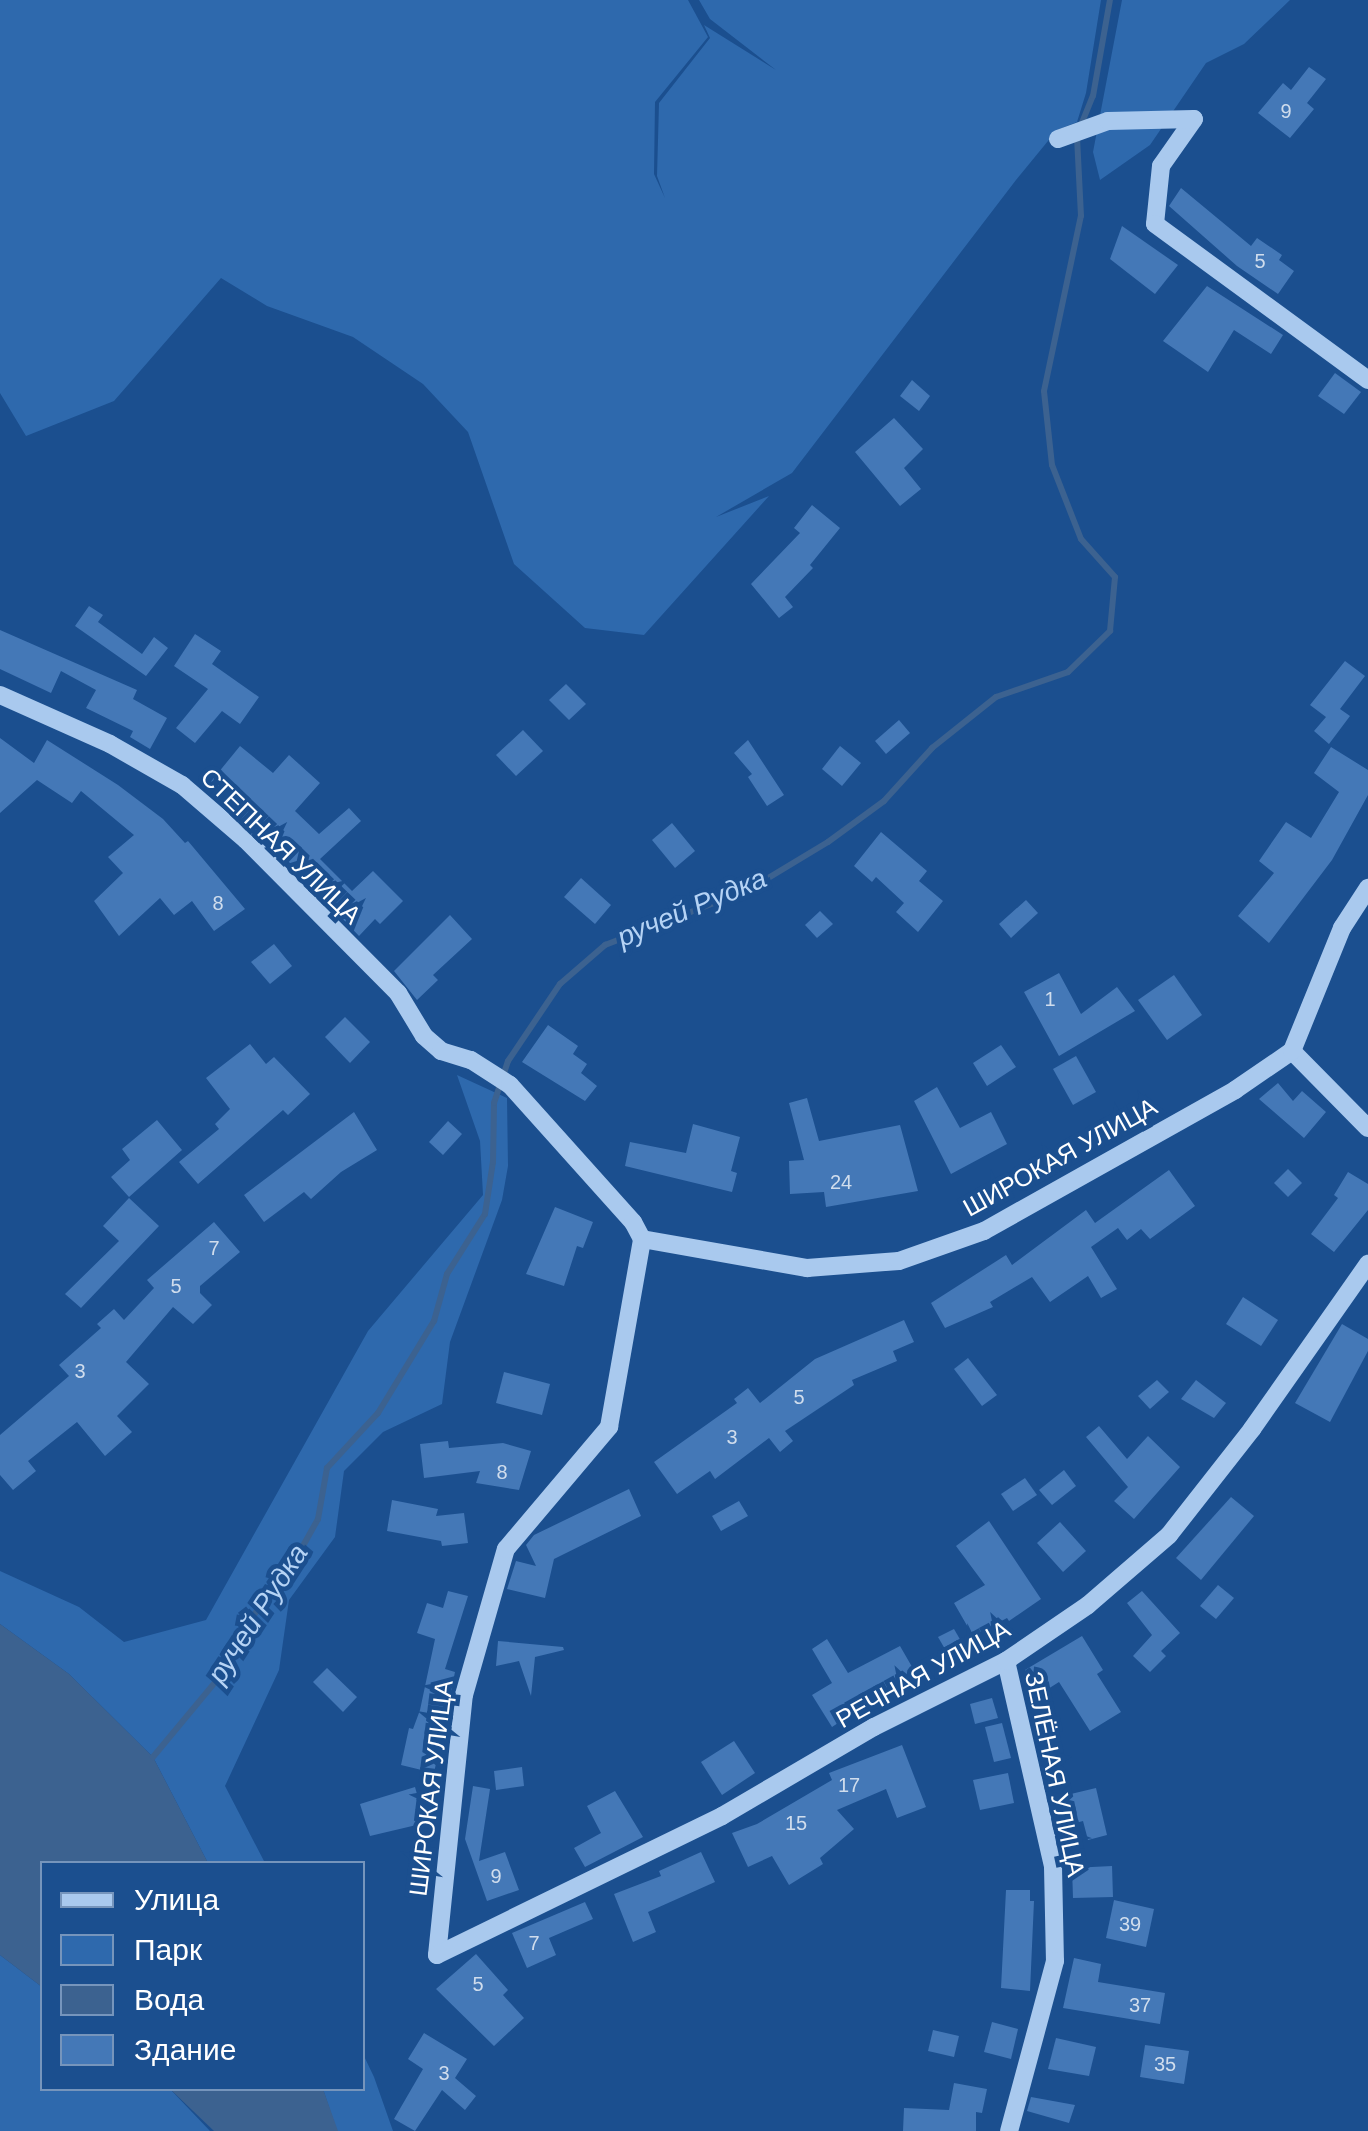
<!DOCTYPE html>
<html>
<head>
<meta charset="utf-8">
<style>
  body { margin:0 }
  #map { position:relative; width:1368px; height:2131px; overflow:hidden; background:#1b4f8f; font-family:Arial,sans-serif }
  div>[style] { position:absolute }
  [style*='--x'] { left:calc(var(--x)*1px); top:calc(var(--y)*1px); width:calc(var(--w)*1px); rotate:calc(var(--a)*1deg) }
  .green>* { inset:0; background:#2e69ad }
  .water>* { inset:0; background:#3c6290 }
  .stream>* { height:6px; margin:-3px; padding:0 3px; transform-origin:3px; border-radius:3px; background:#3c6290 }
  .building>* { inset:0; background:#4478b7 }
  .minor>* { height:18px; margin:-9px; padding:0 9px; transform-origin:9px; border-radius:9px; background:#a9c9ee }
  span { translate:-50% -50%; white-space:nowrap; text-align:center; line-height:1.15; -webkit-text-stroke:9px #1b4f8f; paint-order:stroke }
  .number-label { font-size:20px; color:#d0dded }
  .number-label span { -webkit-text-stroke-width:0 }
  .street-label { font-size:25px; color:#fff }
  .water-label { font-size:28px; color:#b5d3f5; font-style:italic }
  .legend { position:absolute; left:40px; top:1861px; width:325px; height:230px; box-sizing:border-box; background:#1b4f8f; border:2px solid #7695bc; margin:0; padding:12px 18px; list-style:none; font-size:30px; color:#fff }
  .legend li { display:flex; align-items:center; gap:20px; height:50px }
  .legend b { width:50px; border:2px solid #7695bc }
</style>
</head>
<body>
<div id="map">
  <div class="green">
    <i style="clip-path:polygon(0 0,688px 0,708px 37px,655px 102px,654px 174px,665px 198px,657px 176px,659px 103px,710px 38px,704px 25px,776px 70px,710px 19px,699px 0,1101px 0,1086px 93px,1077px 122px,1057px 130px,1016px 180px,792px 473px,716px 517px,769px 496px,644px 635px,585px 628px,514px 564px,468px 432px,423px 384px,353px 337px,267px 306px,221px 278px,114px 401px,26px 436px,0 393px)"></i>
    <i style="clip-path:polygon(1122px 0,1290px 0,1244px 44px,1206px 63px,1150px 145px,1100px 180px,1093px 152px)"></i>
    <i style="clip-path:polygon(457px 1075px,507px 1098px,508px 1166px,502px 1200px,450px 1342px,442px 1404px,383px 1432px,344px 1471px,335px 1537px,289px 1600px,279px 1670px,225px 1786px,265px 1863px,208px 1863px,153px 1757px,69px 1674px,0 1624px,0 1571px,79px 1607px,124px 1642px,206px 1620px,368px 1331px,483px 1195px,480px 1141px)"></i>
    <i style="clip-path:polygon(0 1955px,42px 1987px,42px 2088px,170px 2089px,210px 2131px,0 2131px)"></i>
    <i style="clip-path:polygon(363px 2054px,374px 2077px,393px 2131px,337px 2131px,323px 2089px,362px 2088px)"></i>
  </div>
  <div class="water">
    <i style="clip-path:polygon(0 1624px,69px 1674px,153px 1757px,208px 1863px,42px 1864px,42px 1987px,0 1955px)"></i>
    <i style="clip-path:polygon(170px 2089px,323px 2089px,338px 2131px,214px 2131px)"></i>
  </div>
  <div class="stream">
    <i style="--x:1081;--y:125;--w:31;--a:-68"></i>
    <i style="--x:1093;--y:96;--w:97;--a:-80"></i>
    <i style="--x:153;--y:1757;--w:99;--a:-50.3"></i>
    <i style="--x:216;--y:1681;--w:70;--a:-60.9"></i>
    <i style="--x:250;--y:1620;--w:73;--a:-52.8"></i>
    <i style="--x:294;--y:1562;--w:49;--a:-60.8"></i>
    <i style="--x:318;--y:1519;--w:52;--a:-80"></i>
    <i style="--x:327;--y:1468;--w:75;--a:-47.2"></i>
    <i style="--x:378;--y:1413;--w:108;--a:-58.7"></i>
    <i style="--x:434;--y:1321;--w:49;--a:-74.5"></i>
    <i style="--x:447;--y:1274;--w:71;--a:-57.7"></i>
    <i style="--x:485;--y:1214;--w:53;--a:-81.3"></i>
    <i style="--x:493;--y:1162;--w:59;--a:-89"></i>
    <i style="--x:494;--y:1103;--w:44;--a:-71.6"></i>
    <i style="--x:508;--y:1061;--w:93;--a:-56"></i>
    <i style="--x:560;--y:984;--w:60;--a:-40.9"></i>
    <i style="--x:605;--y:945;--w:155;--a:-21.1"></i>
    <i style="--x:750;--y:889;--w:91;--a:-31.1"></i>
    <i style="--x:828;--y:842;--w:69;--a:-36.2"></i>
    <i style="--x:884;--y:801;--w:72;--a:-47.8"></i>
    <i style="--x:932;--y:748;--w:82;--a:-38.6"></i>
    <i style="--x:996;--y:697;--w:76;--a:-19.1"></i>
    <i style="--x:1068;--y:672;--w:59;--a:-44.3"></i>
    <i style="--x:1110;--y:631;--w:54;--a:-84.7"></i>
    <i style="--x:1115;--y:577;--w:51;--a:-131.8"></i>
    <i style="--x:1081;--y:539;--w:79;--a:-111.4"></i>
    <i style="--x:1052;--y:465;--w:74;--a:-96.2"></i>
    <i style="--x:1044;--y:391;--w:179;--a:-78.1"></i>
    <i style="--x:1081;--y:216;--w:80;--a:-92.9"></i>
  </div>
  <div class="building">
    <i style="clip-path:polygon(1309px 67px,1326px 79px,1307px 103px,1314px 109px,1290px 138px,1258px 113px,1283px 83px,1291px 90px)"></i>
    <i style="clip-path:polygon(1181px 188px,1251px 246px,1257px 238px,1282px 255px,1279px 260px,1294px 271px,1278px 294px,1237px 266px,1169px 206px)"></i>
    <i style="clip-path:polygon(1122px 226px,1178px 265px,1155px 294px,1110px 259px)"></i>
    <i style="clip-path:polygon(1207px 286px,1283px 335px,1271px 354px,1234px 330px,1208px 372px,1163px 341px)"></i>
    <i style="clip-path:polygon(1335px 373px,1361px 392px,1344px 414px,1318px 396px)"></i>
    <i style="clip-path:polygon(912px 380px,930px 396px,919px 411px,900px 396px)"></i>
    <i style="clip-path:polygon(894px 418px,923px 449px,904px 468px,921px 489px,900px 506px,855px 452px)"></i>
    <i style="clip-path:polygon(812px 505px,840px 528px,810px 565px,813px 568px,785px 597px,793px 607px,779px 618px,751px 584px,800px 533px,794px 528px)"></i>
    <i style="clip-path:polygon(89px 606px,103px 615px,98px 622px,142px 654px,154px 637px,168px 648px,146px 676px,75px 626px)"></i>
    <i style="clip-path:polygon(0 630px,137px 690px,133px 699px,167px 718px,150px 749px,130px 737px,133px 731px,86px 708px,96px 690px,61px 671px,51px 693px,0 669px)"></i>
    <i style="clip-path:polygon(195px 634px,221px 651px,212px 664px,259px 697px,240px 724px,222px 711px,195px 743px,176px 728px,208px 689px,174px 666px)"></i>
    <i style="clip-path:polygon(1345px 661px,1365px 676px,1340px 709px,1350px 716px,1329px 744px,1314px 731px,1326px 717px,1310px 705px)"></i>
    <i style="clip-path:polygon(566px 684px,586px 704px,569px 720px,549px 700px)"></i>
    <i style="clip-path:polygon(899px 720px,910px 733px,886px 754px,875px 741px)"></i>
    <i style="clip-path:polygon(523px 730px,543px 751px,516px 776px,496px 755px)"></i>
    <i style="clip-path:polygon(0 738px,34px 763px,47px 740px,118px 785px,163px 819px,185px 843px,188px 841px,245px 909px,214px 931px,192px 901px,174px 915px,160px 898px,119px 936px,94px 901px,123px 873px,108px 857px,134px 835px,81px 791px,72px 803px,37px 780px,0 813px)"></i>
    <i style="clip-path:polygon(748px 740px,784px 795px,767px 806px,748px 777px,752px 774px,734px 753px)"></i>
    <i style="clip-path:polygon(240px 746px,273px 773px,289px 755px,320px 783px,295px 811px,319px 834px,349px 808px,361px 821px,320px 859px,352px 891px,373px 871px,403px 901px,380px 924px,375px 919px,359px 936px,271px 843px,241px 818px,246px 813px,209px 784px)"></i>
    <i style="clip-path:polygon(840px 746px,861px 763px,842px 786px,822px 769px)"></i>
    <i style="clip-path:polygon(1331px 747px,1368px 770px,1368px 795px,1332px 860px,1269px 943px,1238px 916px,1274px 873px,1259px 861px,1286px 822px,1311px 838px,1339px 792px,1314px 773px)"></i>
    <i style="clip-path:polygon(672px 823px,695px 851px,675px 868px,652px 840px)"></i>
    <i style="clip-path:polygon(881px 832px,927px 871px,919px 881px,943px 901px,918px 932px,896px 912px,904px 903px,876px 877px,872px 882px,854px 866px)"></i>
    <i style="clip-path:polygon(581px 878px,611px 905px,595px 924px,564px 897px)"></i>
    <i style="clip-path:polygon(1026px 900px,1038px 913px,1011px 938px,999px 924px)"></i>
    <i style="clip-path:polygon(820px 911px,833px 924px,817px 938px,805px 925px)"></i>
    <i style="clip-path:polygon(450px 915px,472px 939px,433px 975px,438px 980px,417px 1000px,394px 971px)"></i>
    <i style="clip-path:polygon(274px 944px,292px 966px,270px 984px,251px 962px)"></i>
    <i style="clip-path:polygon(1059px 973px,1081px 1014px,1117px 987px,1135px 1011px,1059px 1056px,1024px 992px)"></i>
    <i style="clip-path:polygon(1174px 975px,1202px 1015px,1167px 1040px,1138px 1000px)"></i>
    <i style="clip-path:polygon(345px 1017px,370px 1042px,350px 1063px,325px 1037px)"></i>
    <i style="clip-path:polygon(548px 1025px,578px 1046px,573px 1054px,587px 1064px,581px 1073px,597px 1086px,585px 1101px,522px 1062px)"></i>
    <i style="clip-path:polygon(250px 1044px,266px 1064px,274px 1057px,310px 1094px,288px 1115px,283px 1110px,198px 1184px,179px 1162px,219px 1129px,215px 1124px,230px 1109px,206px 1078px)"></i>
    <i style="clip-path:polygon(1001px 1045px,1016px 1067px,987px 1086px,973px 1063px)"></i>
    <i style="clip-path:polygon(1076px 1056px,1096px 1092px,1073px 1105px,1053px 1069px)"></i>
    <i style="clip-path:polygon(1278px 1083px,1293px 1101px,1302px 1091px,1326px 1112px,1304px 1138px,1259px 1099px)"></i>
    <i style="clip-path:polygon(937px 1087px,960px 1128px,991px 1112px,1007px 1144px,951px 1174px,914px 1101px)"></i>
    <i style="clip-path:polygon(807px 1098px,819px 1141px,900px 1125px,918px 1191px,826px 1207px,824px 1192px,790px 1194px,789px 1161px,804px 1160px,789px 1103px)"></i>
    <i style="clip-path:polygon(354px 1112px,377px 1150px,341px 1172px,311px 1199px,304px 1192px,264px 1222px,244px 1195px)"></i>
    <i style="clip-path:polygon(157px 1120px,182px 1150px,129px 1197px,111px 1177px,130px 1160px,122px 1149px)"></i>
    <i style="clip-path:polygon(448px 1121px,462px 1134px,443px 1155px,429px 1142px)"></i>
    <i style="clip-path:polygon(693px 1124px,740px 1137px,731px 1171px,737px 1173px,732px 1192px,625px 1166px,630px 1142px,686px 1153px)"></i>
    <i style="clip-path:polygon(1288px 1169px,1302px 1183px,1288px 1197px,1274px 1183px)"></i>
    <i style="clip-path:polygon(1169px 1170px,1195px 1206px,1150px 1239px,1141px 1229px,1127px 1240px,1118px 1228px,1091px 1247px,1117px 1289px,1101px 1298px,1088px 1276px,1050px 1302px,1032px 1277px,990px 1302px,993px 1307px,945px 1328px,931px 1303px,1006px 1255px,1012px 1265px,1086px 1210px,1095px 1223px)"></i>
    <i style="clip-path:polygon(1348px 1172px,1368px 1184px,1368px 1210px,1334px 1252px,1311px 1234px,1338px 1198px,1334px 1195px)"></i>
    <i style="clip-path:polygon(129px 1198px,159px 1226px,81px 1308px,65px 1294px,119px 1241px,103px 1226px)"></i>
    <i style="clip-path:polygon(555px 1207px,593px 1222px,583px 1248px,577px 1246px,564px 1286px,526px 1274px)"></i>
    <i style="clip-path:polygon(214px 1222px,240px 1252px,200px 1286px,200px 1293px,212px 1305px,193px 1324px,173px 1307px,126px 1362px,149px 1384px,117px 1416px,132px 1432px,105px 1456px,77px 1422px,28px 1461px,36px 1471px,13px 1490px,0 1475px,0 1435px,69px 1376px,59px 1365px,101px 1328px,97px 1324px,114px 1309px,124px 1320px,154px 1288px,147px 1280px)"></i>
    <i style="clip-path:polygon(1243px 1297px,1278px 1320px,1261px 1346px,1226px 1324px)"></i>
    <i style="clip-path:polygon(904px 1320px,914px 1342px,893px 1351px,897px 1361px,852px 1380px,854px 1385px,785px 1431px,793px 1441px,780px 1452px,769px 1438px,715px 1479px,710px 1471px,677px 1494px,654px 1462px,737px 1403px,734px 1399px,748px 1388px,760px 1403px,815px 1359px)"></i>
    <i style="clip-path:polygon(1342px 1324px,1368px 1339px,1368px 1351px,1330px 1422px,1295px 1403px)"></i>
    <i style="clip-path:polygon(968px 1358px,997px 1395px,982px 1406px,954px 1369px)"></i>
    <i style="clip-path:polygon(504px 1372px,550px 1384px,542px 1415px,496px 1403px)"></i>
    <i style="clip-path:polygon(1157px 1380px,1169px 1392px,1150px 1409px,1138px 1396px)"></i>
    <i style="clip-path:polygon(1196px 1380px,1226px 1403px,1214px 1418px,1181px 1399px)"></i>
    <i style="clip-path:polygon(1099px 1426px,1127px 1459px,1148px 1436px,1180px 1467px,1134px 1519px,1114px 1501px,1128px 1487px,1086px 1437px)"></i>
    <i style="clip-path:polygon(448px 1441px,449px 1448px,503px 1443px,531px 1451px,519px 1490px,476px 1483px,480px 1471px,424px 1478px,420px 1444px)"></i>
    <i style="clip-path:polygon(1064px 1470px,1076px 1486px,1052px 1505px,1039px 1490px)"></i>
    <i style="clip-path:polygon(1025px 1478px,1037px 1495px,1013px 1511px,1001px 1494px)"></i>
    <i style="clip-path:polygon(629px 1489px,641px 1516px,554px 1559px,545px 1598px,507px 1589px,516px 1561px,536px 1566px,526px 1545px,534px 1535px)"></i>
    <i style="clip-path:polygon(1231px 1497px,1254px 1516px,1201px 1580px,1176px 1558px)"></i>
    <i style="clip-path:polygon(392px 1500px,438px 1509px,436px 1516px,464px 1513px,468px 1543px,442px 1546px,441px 1541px,387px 1531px)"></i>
    <i style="clip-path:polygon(739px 1501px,748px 1516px,721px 1531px,712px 1516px)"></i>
    <i style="clip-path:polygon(989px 1521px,1041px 1599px,1009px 1621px,1007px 1618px,973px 1636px,954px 1603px,985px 1585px,956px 1546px)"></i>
    <i style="clip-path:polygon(1060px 1522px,1086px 1551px,1063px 1572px,1037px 1543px)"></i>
    <i style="clip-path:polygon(1218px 1585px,1234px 1598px,1216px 1619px,1200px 1606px)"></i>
    <i style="clip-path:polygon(448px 1591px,468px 1596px,445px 1669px,455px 1672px,434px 1773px,401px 1765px,409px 1728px,413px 1729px,420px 1710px,435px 1639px,417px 1633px,427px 1603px,443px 1608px)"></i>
    <i style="clip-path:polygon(1142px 1591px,1180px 1633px,1161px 1651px,1166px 1656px,1150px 1672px,1133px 1656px,1152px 1635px,1127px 1603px)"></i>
    <i style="clip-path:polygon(954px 1629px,965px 1648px,949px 1656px,938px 1637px)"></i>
    <i style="clip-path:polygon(1082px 1636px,1103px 1670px,1097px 1674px,1121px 1712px,1090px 1731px,1059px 1682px,1040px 1694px,1025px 1670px)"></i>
    <i style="clip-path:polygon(827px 1639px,848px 1673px,900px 1646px,915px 1672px,832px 1727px,812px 1695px,832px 1683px,812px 1649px)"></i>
    <i style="clip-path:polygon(498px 1641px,563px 1647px,564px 1650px,535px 1657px,531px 1696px,519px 1661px,496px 1666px)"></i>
    <i style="clip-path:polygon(327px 1668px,357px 1697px,343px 1712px,313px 1682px)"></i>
    <i style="clip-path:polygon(992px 1698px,998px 1718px,975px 1724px,970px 1704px)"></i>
    <i style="clip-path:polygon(1002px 1723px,1011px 1758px,994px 1762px,985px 1727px)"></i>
    <i style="clip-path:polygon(734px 1741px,755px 1773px,722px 1795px,701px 1762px)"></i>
    <i style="clip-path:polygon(902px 1745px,926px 1807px,897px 1818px,886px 1789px,837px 1810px,854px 1829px,820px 1858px,823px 1864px,789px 1885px,772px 1856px,748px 1867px,732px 1833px,757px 1824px,832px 1780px,829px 1773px)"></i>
    <i style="clip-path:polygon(522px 1767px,524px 1786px,496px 1790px,494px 1771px)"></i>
    <i style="clip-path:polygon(1008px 1773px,1014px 1803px,980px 1810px,973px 1780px)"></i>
    <i style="clip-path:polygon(473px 1786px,490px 1789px,479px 1861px,505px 1852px,519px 1890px,487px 1901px,465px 1839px)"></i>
    <i style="clip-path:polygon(415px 1787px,425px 1823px,370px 1836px,360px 1804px)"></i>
    <i style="clip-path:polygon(1096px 1788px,1107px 1835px,1088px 1840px,1083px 1821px,1060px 1827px,1054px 1798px)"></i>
    <i style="clip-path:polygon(615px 1791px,643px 1837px,585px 1867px,574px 1848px,601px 1833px,587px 1806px)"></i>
    <i style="clip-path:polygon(701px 1852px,715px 1882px,648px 1912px,656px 1932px,633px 1942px,614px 1894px,661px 1876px,659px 1871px)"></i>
    <i style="clip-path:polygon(1112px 1866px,1113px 1897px,1073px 1898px,1072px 1868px)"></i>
    <i style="clip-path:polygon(1006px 1890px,1030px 1890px,1030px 1901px,1034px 1901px,1030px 1991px,1001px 1988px)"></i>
    <i style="clip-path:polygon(1114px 1900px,1154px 1909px,1146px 1947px,1106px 1938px)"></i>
    <i style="clip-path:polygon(585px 1902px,593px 1919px,549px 1938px,556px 1955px,527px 1968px,512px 1933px)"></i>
    <i style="clip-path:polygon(476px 1954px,508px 1990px,503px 1995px,524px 2018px,494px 2046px,436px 1989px)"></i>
    <i style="clip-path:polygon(1074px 1958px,1101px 1964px,1098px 1982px,1165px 1993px,1160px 2024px,1063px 2008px)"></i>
    <i style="clip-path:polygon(992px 2022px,1018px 2029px,1011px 2059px,984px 2052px)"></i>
    <i style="clip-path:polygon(933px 2030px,959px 2036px,954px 2057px,928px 2051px)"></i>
    <i style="clip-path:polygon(424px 2033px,467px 2059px,455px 2078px,476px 2096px,465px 2110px,442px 2090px,415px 2131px,394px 2119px,423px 2069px,408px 2059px)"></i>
    <i style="clip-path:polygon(1056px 2038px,1096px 2047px,1089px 2076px,1048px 2069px)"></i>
    <i style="clip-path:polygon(1145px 2045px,1189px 2051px,1184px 2084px,1140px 2077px)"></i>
    <i style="clip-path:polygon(954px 2083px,987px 2089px,982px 2113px,976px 2112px,976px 2131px,903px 2131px,904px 2108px,949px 2110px)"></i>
    <i style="clip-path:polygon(1031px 2097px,1075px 2105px,1069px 2123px,1027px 2111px)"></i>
  </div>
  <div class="minor">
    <i style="--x:1194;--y:119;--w:57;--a:125.1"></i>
    <i style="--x:1161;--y:166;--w:58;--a:95.9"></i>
    <i style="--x:1155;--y:224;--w:264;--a:36.2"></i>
    <i style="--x:1058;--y:139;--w:53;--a:-19.8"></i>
    <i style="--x:1108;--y:121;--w:86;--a:-1.3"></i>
    <i style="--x:0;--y:695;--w:120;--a:24"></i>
    <i style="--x:110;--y:744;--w:83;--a:29.7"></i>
    <i style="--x:182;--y:785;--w:84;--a:40.7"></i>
    <i style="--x:246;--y:840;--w:216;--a:45.2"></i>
    <i style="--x:398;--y:993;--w:50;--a:58.8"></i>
    <i style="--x:424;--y:1036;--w:23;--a:41"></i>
    <i style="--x:441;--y:1051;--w:31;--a:17"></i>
    <i style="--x:471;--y:1060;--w:46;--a:32.7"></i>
    <i style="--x:510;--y:1085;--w:184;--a:48.1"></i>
    <i style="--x:633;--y:1222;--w:19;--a:62"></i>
    <i style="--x:1292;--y:1051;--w:108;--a:45.4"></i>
    <i style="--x:1006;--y:1661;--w:211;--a:77.1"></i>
    <i style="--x:1053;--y:1867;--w:94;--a:88.8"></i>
    <i style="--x:1055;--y:1961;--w:176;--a:105.1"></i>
    <i style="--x:437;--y:1955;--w:261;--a:-84.1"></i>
    <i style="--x:464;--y:1695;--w:152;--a:-74"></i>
    <i style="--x:506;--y:1549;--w:160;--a:-49.8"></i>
    <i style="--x:609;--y:1427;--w:191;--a:-80"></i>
    <i style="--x:642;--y:1239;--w:168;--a:10"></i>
    <i style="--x:807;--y:1268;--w:92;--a:-4.4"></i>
    <i style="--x:899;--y:1261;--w:90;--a:-19.4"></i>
    <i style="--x:984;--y:1231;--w:288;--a:-29.3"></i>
    <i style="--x:1235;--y:1090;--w:69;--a:-34.4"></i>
    <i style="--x:1292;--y:1051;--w:133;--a:-67.9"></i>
    <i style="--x:1342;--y:928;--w:48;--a:-57"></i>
    <i style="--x:437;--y:1955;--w:317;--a:-26"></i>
    <i style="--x:722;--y:1816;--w:176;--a:-30.4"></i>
    <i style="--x:874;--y:1727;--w:148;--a:-26.6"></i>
    <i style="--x:1006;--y:1661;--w:99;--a:-34.3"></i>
    <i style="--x:1088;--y:1605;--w:107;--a:-40.8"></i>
    <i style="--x:1169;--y:1535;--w:135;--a:-51.9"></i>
    <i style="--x:1252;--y:1429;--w:202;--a:-54.9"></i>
  </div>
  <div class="number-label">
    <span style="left:1286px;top:111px">9</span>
    <span style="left:1260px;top:261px">5</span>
    <span style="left:218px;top:903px">8</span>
    <span style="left:1050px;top:999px">1</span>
    <span style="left:841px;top:1182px">24</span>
    <span style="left:214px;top:1248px">7</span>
    <span style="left:176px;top:1286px">5</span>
    <span style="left:80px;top:1371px">3</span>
    <span style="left:799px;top:1397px">5</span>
    <span style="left:732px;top:1437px">3</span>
    <span style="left:502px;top:1472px">8</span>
    <span style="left:849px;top:1785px">17</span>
    <span style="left:796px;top:1823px">15</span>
    <span style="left:496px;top:1876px">9</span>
    <span style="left:1130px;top:1924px">39</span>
    <span style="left:534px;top:1943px">7</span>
    <span style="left:478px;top:1984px">5</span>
    <span style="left:1140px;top:2005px">37</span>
    <span style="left:1165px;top:2064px">35</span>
    <span style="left:444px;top:2073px">3</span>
  </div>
  <div class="street-label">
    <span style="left:281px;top:846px;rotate:44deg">СТЕПНАЯ УЛИЦА</span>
    <span style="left:1060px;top:1157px;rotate:-29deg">ШИРОКАЯ УЛИЦА</span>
    <span style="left:923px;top:1674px;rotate:-29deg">РЕЧНАЯ УЛИЦА</span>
    <span style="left:1055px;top:1774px;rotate:78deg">ЗЕЛЁНАЯ УЛИЦА</span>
    <span style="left:431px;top:1788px;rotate:-83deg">ШИРОКАЯ УЛИЦА</span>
  </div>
  <div class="water-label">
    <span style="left:692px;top:908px;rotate:-23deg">ручей Рудка</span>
    <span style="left:258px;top:1614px;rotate:-57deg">ручей Рудка</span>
  </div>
  <ul class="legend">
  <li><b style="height:12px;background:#a9c9ee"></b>Улица</li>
  <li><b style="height:28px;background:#2e69ad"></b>Парк</li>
  <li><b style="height:28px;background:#3c6290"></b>Вода</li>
  <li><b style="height:28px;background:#4478b7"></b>Здание</li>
  </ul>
</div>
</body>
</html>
